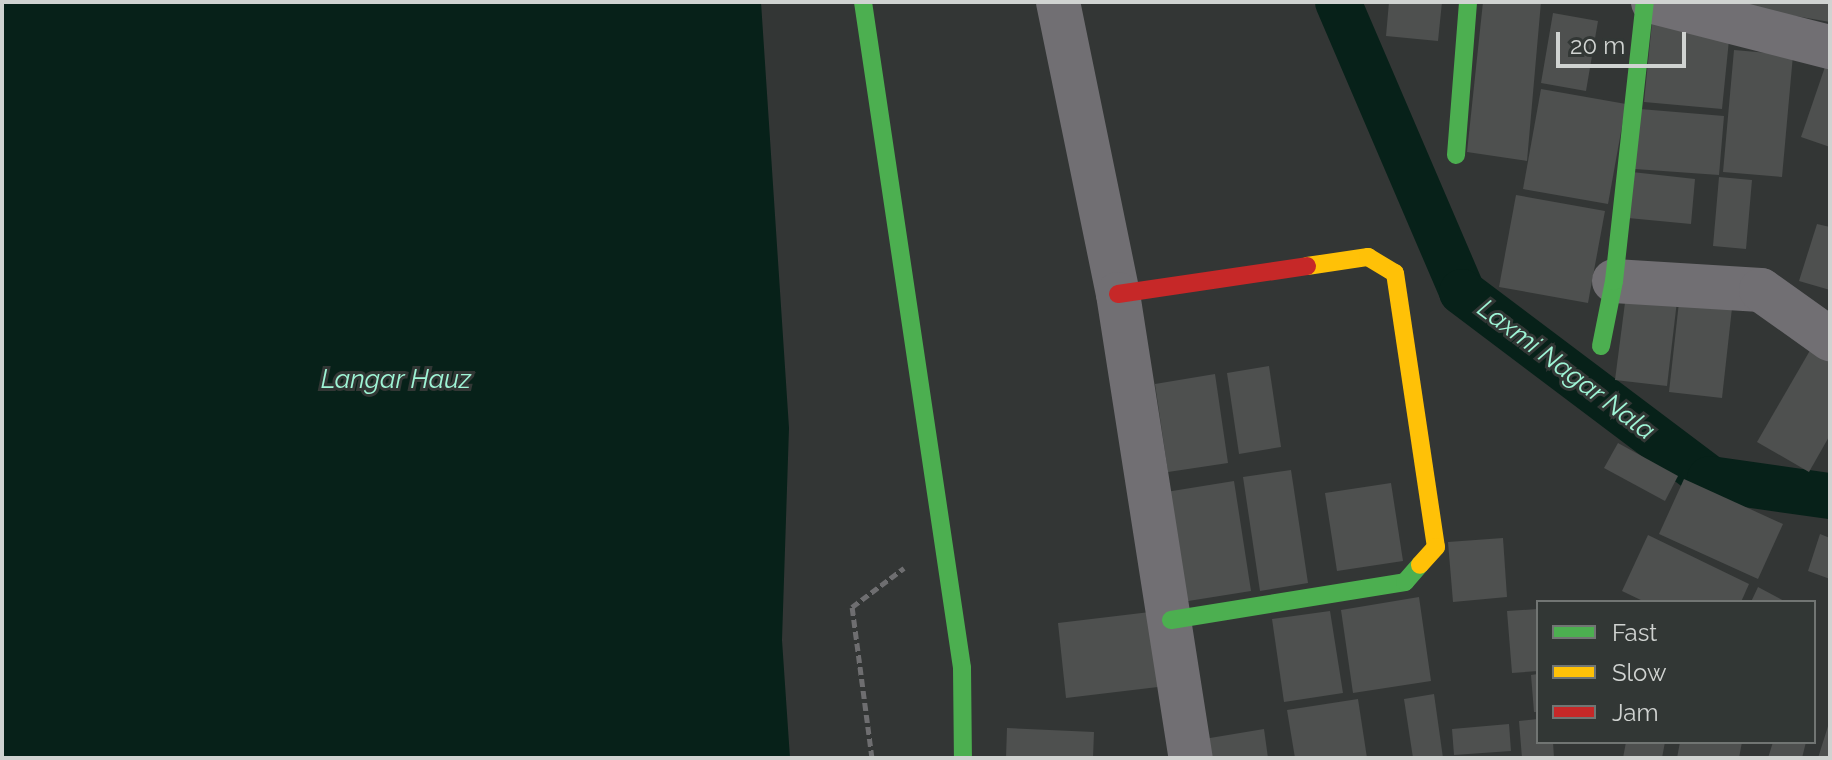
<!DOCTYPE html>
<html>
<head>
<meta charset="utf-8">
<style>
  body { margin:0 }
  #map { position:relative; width:1832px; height:760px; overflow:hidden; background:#333635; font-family:Raleway,sans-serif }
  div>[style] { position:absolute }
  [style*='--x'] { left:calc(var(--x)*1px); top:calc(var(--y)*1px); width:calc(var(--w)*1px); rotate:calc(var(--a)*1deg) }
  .water>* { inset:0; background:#072119 }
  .canal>* { height:46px; margin:-23px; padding:0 23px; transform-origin:23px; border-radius:23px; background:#072119 }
  .building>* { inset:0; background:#4e504f }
  .path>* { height:5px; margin-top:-2.5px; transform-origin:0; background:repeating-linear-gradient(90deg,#6e6e70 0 8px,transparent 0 12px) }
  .street>* { height:44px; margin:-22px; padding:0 22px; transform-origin:22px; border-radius:22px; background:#716f73 }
  .fast>* { height:18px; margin:-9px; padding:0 9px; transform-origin:9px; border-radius:9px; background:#4caf50 }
  .slow>* { height:18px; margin:-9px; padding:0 9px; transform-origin:9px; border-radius:9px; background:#ffc107 }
  .jam>* { height:18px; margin:-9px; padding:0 9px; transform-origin:9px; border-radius:9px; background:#c62828 }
  span { translate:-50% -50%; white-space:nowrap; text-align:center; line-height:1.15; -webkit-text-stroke:6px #323735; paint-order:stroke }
  .water-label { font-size:26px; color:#9ff5d6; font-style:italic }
  .frame { position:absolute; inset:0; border:4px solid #d0d3d1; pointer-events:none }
  .legend { position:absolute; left:1536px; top:600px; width:280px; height:144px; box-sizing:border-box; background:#323735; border:2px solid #717573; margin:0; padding:10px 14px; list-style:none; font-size:24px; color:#d0d3d1 }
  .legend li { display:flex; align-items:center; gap:16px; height:40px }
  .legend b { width:40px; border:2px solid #717573 }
  .scale { position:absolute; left:1556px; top:32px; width:130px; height:36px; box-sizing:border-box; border:4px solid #d0d3d1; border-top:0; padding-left:10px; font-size:24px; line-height:28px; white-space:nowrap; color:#d0d3d1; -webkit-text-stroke:6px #323735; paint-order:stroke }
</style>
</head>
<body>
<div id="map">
  <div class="water">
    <i style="clip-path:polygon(2px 2px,761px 2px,789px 428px,782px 640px,790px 758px,2px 758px)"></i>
  </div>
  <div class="canal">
    <i style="--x:1338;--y:2;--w:315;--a:66.8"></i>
    <i style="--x:1462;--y:292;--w:311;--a:37"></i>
    <i style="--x:1710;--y:479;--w:121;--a:8.1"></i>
  </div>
  <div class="building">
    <i style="clip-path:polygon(1389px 2px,1442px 2px,1438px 41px,1386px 36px)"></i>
    <i style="clip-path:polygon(1483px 2px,1541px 2px,1527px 161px,1467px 152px)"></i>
    <i style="clip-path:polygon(1744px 2px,1830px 2px,1830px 22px,1743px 7px)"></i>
    <i style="clip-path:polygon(1553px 13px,1598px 21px,1586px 91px,1541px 83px)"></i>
    <i style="clip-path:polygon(1652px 23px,1730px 30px,1722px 109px,1644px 102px)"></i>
    <i style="clip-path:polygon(1734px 50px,1793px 55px,1782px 177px,1723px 172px)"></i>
    <i style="clip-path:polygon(1827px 61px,1830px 62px,1830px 147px,1801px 137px)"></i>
    <i style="clip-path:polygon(1541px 89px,1626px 104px,1608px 204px,1523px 189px)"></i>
    <i style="clip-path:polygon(1640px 109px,1724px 116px,1719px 175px,1635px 169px)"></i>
    <i style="clip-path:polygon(1632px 172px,1695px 179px,1691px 224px,1628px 218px)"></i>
    <i style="clip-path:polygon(1719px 177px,1752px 180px,1746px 249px,1713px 246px)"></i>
    <i style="clip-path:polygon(1516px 195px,1605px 211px,1588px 303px,1499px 287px)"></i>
    <i style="clip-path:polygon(1817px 224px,1830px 227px,1830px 290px,1799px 281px)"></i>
    <i style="clip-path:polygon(1626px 295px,1677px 301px,1667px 386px,1615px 380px)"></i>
    <i style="clip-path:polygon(1679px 302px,1732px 308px,1722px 398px,1669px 392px)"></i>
    <i style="clip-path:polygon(1812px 347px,1830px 358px,1830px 435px,1809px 472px,1757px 442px)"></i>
    <i style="clip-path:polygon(1269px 366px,1281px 447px,1239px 454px,1227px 373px)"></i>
    <i style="clip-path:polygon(1215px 374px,1228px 463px,1168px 472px,1155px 384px)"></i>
    <i style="clip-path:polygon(1618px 443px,1678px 476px,1665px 501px,1604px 468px)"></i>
    <i style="clip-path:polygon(1291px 470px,1308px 583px,1260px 591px,1243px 477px)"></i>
    <i style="clip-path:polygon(1684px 479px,1783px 524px,1758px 579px,1659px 534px)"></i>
    <i style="clip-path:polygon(1234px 481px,1251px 591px,1182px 602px,1166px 492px)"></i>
    <i style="clip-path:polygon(1391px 483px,1403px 561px,1337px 571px,1325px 493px)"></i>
    <i style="clip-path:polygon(1820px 534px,1830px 538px,1830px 579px,1808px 571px)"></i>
    <i style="clip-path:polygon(1648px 535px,1749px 584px,1741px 602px,1645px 602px,1622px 591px)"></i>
    <i style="clip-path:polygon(1503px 538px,1507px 597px,1453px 602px,1448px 542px)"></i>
    <i style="clip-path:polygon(1758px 587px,1786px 602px,1751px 602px)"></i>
    <i style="clip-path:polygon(1419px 597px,1431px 681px,1353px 693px,1341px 610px)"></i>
    <i style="clip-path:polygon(1538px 609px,1538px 671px,1512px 673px,1507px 611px)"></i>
    <i style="clip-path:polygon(1330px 611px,1343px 693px,1284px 702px,1272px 619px)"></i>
    <i style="clip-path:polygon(1150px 612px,1158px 687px,1066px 698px,1058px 623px)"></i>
    <i style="clip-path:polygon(1538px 674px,1538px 712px,1534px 712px,1531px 675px)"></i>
    <i style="clip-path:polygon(1434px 694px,1443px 758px,1413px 758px,1404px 699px)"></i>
    <i style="clip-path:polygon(1358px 699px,1367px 758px,1295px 758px,1287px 710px)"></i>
    <i style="clip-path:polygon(1538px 719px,1538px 742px,1553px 742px,1554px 758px,1522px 758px,1519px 721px)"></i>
    <i style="clip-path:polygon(1829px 723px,1830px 758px,1818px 758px)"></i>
    <i style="clip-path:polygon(1509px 724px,1511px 751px,1454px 755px,1452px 729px)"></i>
    <i style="clip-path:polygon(1007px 728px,1094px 732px,1093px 758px,1006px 758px)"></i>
    <i style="clip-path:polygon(1264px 729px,1268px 758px,1206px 758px,1204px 739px)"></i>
    <i style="clip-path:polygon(1626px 742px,1665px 742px,1662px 758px,1623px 758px)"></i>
    <i style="clip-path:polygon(1680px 742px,1742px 742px,1739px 758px,1677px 758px)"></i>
    <i style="clip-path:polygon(1773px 742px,1806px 742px,1802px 758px,1768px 758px)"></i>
  </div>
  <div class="path">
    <i style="--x:872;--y:758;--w:152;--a:-97.5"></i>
    <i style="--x:852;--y:607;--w:65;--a:-36.9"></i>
  </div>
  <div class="street">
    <i style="--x:1058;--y:2;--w:298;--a:78.4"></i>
    <i style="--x:1118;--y:294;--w:470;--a:81.1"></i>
    <i style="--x:1653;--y:2;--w:183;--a:14.3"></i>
    <i style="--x:1614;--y:281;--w:147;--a:3.5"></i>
    <i style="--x:1761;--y:290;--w:85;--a:35.4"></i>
  </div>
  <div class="fast">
    <i style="--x:863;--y:2;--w:673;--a:81.54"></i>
    <i style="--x:962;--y:668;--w:90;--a:89.4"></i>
    <i style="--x:1456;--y:155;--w:153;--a:-85.5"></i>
    <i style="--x:1601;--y:346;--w:66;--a:-78.7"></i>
    <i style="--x:1614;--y:281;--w:281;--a:-83.7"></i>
    <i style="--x:1171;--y:620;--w:237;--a:-9.2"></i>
    <i style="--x:1405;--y:582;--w:23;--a:-49"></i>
  </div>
  <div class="slow">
    <i style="--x:1307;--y:266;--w:62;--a:-8.4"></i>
    <i style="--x:1368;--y:257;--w:31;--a:31"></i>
    <i style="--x:1395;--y:273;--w:277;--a:81.5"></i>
    <i style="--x:1436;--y:547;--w:24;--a:132"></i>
  </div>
  <div class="jam">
    <i style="--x:1118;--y:294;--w:191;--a:-8.4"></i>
  </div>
  <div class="water-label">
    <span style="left:1566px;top:370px;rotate:37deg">Laxmi Nagar Nala</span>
    <span style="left:396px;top:380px">Langar Hauz</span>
  </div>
  <div class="frame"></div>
  <ul class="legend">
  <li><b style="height:10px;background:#4caf50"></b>Fast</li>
  <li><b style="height:10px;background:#ffc107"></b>Slow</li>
  <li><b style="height:10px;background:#c62828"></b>Jam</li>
  </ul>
  <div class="scale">20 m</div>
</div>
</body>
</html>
